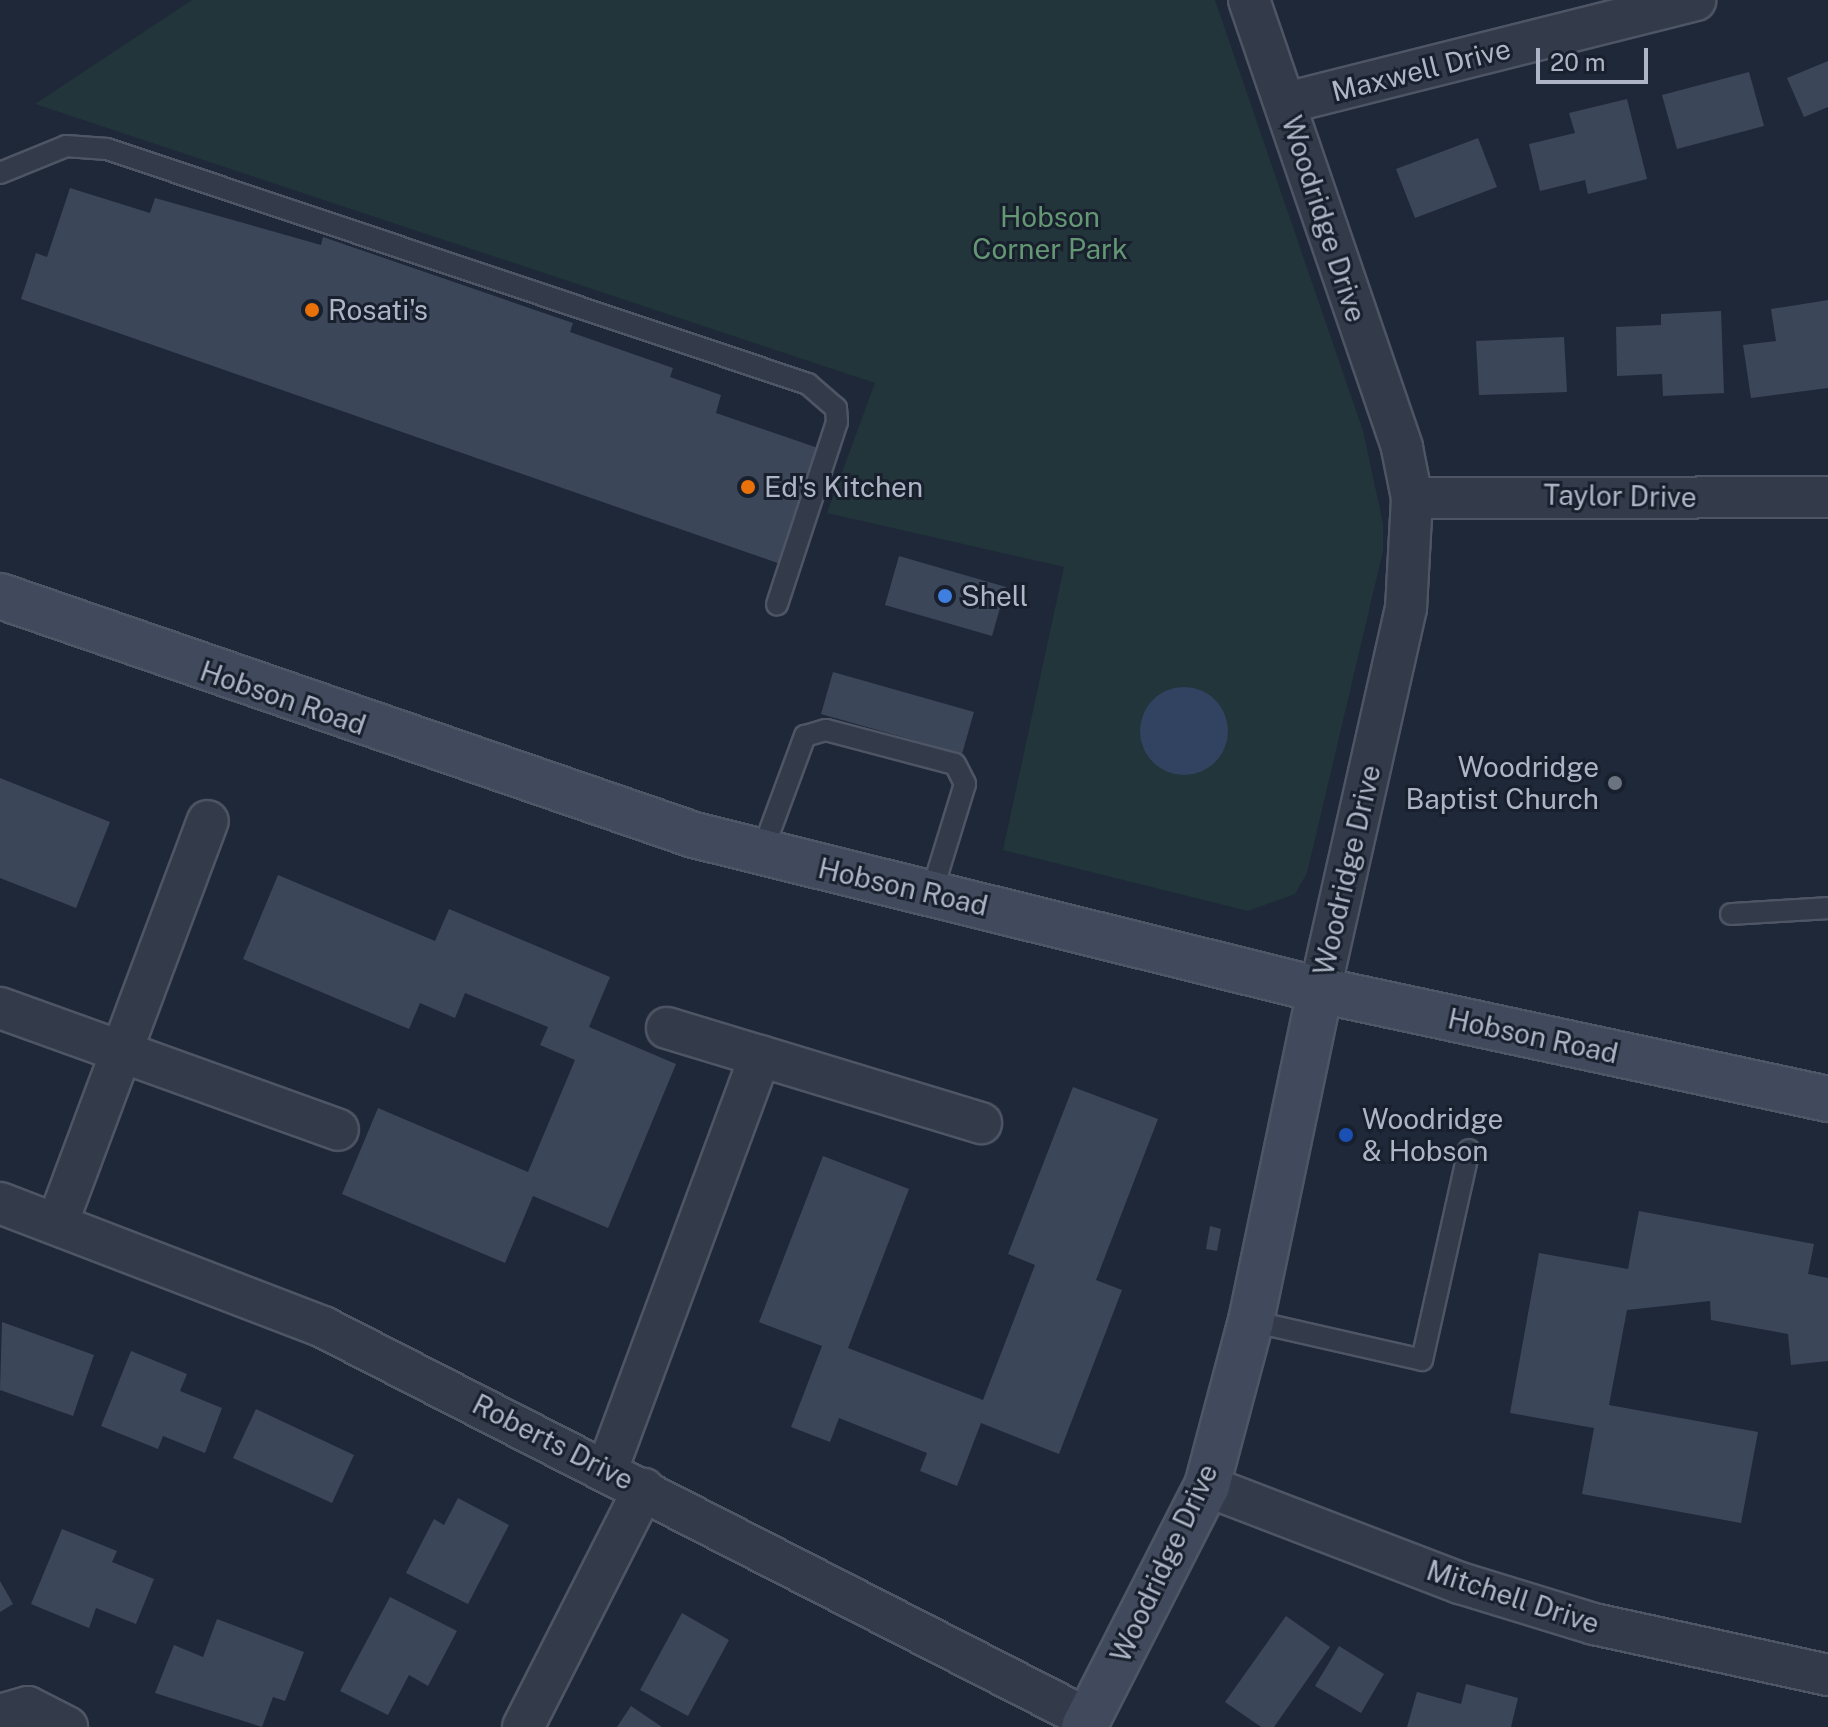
<!DOCTYPE html>
<html>
<head>
<meta charset="utf-8">
<style>
  body { margin:0 }
  #map { position:relative; width:1828px; height:1727px; overflow:hidden; background:#1f2839; font-family:"Public Sans",sans-serif }
  div>[style] { position:absolute }
  [style*='--x'] { left:calc(var(--x)*1px); top:calc(var(--y)*1px); width:calc(var(--w)*1px); rotate:calc(var(--a)*1deg) }
  .green>* { inset:0; background:#21353a }
  .water>* { inset:0; background:#324261 }
  .round { border-radius:50% }
  .building>* { inset:0; background:#3b4659 }
  .roads { filter:drop-shadow(2px 0 #4e5564) drop-shadow(-2px 0 #4e5564) drop-shadow(0 2px #4e5564) drop-shadow(0 -2px #4e5564) }
  .lane>* { height:20px; margin:-10px; padding:0 10px; transform-origin:10px; border-radius:10px; background:#333a49 }
  .street>* { height:40px; margin:-20px; padding:0 20px; transform-origin:20px; border-radius:20px; background:#333a49 }
  .secondary>* { height:44px; margin:-22px; padding:0 22px; transform-origin:22px; border-radius:22px; background:#41495c }
  .dots>* { width:22px; height:22px; translate:-50% -50%; box-sizing:border-box; border:4px solid #19202d; border-radius:50% }
  span { translate:-50% -50%; white-space:nowrap; text-align:center; line-height:1.15; -webkit-text-stroke:6px #19202d; paint-order:stroke }
  .street-label { font-size:28px; color:#adb5c6 }
  .park-label { font-size:28px; color:#649774 }
  .poi-label { font-size:28px; color:#adb5c6 }
  .left { translate:0 -50%; text-align:left }
  .right { translate:-100% -50%; text-align:right }
  .scale { position:absolute; left:1536px; top:48px; width:112px; height:36px; box-sizing:border-box; border:4px solid #adb5c6; border-top:0; padding-left:10px; font-size:24px; line-height:28px; white-space:nowrap; color:#adb5c6; -webkit-text-stroke:6px #19202d; paint-order:stroke }
</style>
</head>
<body>
<div id="map">
  <div class="green">
    <i style="clip-path:polygon(192px 0,1215px 0,1363px 431px,1383px 523px,1383px 551px,1307px 873px,1295px 894px,1248px 911px,1003px 850px,1064px 567px,827px 513px,875px 383px,35px 104px)"></i>
  </div>
  <div class="water">
    <i class="round" style="left:1140px;top:687px;width:88px;height:88px"></i>
  </div>
  <div class="building">
    <i style="clip-path:polygon(1828px 61px,1828px 107px,1804px 117px,1787px 78px)"></i>
    <i style="clip-path:polygon(1749px 72px,1764px 126px,1677px 149px,1662px 95px)"></i>
    <i style="clip-path:polygon(1627px 99px,1647px 179px,1588px 194px,1585px 180px,1540px 191px,1529px 144px,1575px 133px,1569px 113px)"></i>
    <i style="clip-path:polygon(1478px 138px,1497px 187px,1415px 218px,1396px 169px)"></i>
    <i style="clip-path:polygon(70px 188px,150px 213px,155px 198px,321px 245px,323px 237px,573px 323px,570px 332px,673px 368px,670px 377px,721px 395px,716px 413px,821px 449px,786px 566px,21px 299px,36px 253px,47px 257px)"></i>
    <i style="clip-path:polygon(1828px 300px,1828px 388px,1751px 398px,1743px 345px,1776px 341px,1771px 309px)"></i>
    <i style="clip-path:polygon(1721px 311px,1724px 393px,1663px 396px,1662px 374px,1617px 376px,1616px 327px,1661px 325px,1661px 314px)"></i>
    <i style="clip-path:polygon(1564px 337px,1567px 392px,1479px 395px,1476px 341px)"></i>
    <i style="clip-path:polygon(899px 556px,1006px 587px,992px 636px,885px 605px)"></i>
    <i style="clip-path:polygon(833px 672px,974px 712px,962px 754px,821px 714px)"></i>
    <i style="clip-path:polygon(0 778px,110px 822px,76px 908px,0 878px)"></i>
    <i style="clip-path:polygon(278px 875px,435px 941px,449px 909px,610px 977px,589px 1027px,676px 1064px,608px 1228px,533px 1196px,505px 1263px,342px 1194px,378px 1108px,528px 1172px,575px 1060px,540px 1045px,548px 1027px,465px 993px,455px 1018px,420px 1003px,409px 1029px,243px 959px)"></i>
    <i style="clip-path:polygon(1073px 1087px,1158px 1119px,1096px 1280px,1122px 1290px,1059px 1454px,981px 1423px,957px 1486px,920px 1471px,927px 1453px,839px 1418px,830px 1442px,791px 1427px,822px 1346px,759px 1322px,823px 1156px,909px 1189px,848px 1348px,983px 1400px,1035px 1265px,1008px 1254px)"></i>
    <i style="clip-path:polygon(1639px 1211px,1814px 1244px,1808px 1274px,1828px 1278px,1828px 1361px,1791px 1365px,1788px 1334px,1711px 1320px,1710px 1301px,1627px 1310px,1609px 1405px,1758px 1432px,1741px 1523px,1582px 1494px,1594px 1428px,1510px 1413px,1539px 1253px,1628px 1269px)"></i>
    <i style="clip-path:polygon(1210px 1226px,1221px 1229px,1217px 1251px,1206px 1249px)"></i>
    <i style="clip-path:polygon(2px 1322px,94px 1355px,73px 1416px,0 1390px)"></i>
    <i style="clip-path:polygon(131px 1351px,187px 1374px,180px 1391px,222px 1408px,205px 1453px,163px 1436px,158px 1449px,101px 1426px)"></i>
    <i style="clip-path:polygon(256px 1409px,354px 1455px,332px 1503px,233px 1458px)"></i>
    <i style="clip-path:polygon(458px 1498px,509px 1525px,468px 1604px,406px 1573px,434px 1519px,444px 1525px)"></i>
    <i style="clip-path:polygon(62px 1529px,117px 1551px,112px 1562px,154px 1579px,136px 1624px,96px 1608px,89px 1628px,31px 1604px)"></i>
    <i style="clip-path:polygon(0 1581px,13px 1604px,0 1612px)"></i>
    <i style="clip-path:polygon(390px 1597px,457px 1631px,428px 1686px,409px 1675px,388px 1715px,340px 1691px)"></i>
    <i style="clip-path:polygon(682px 1613px,729px 1640px,688px 1716px,640px 1690px)"></i>
    <i style="clip-path:polygon(1286px 1616px,1330px 1647px,1274px 1727px,1261px 1727px,1225px 1702px)"></i>
    <i style="clip-path:polygon(217px 1619px,304px 1652px,285px 1701px,273px 1697px,262px 1727px,155px 1693px,174px 1645px,203px 1657px)"></i>
    <i style="clip-path:polygon(1339px 1646px,1384px 1674px,1361px 1713px,1315px 1686px)"></i>
    <i style="clip-path:polygon(1466px 1684px,1518px 1698px,1511px 1727px,1407px 1727px,1417px 1692px,1461px 1704px)"></i>
    <i style="clip-path:polygon(631px 1706px,662px 1727px,617px 1727px)"></i>
  </div>
  <div class="roads">
    <div class="lane">
      <i style="--x:0;--y:173;--w:71;--a:-22.2"></i>
      <i style="--x:66;--y:146;--w:41;--a:4.2"></i>
      <i style="--x:107;--y:149;--w:739;--a:18.53"></i>
      <i style="--x:808;--y:384;--w:37;--a:41"></i>
      <i style="--x:836;--y:408;--w:14;--a:86"></i>
      <i style="--x:837;--y:422;--w:192;--a:108.2"></i>
      <i style="--x:762;--y:852;--w:124;--a:-69.7"></i>
      <i style="--x:805;--y:736;--w:22;--a:-16"></i>
      <i style="--x:826;--y:730;--w:133;--a:14.8"></i>
      <i style="--x:955;--y:764;--w:22;--a:63"></i>
      <i style="--x:965;--y:784;--w:112;--a:107.1"></i>
      <i style="--x:1731;--y:914;--w:97;--a:-3.5"></i>
      <i style="--x:1251;--y:1321;--w:175;--a:12.8"></i>
      <i style="--x:1422;--y:1360;--w:215;--a:-77.4"></i>
    </div>
    <div class="street">
      <i style="--x:1249;--y:0;--w:473;--a:71.1"></i>
      <i style="--x:1402;--y:448;--w:51;--a:78.7"></i>
      <i style="--x:1412;--y:498;--w:110;--a:93.1"></i>
      <i style="--x:1406;--y:608;--w:392;--a:102.7"></i>
      <i style="--x:1286;--y:103;--w:422;--a:-14.1"></i>
      <i style="--x:1412;--y:498;--w:416;--a:-0.1"></i>
      <i style="--x:0;--y:1008;--w:359;--a:19.8"></i>
      <i style="--x:667;--y:1028;--w:97;--a:16.8"></i>
      <i style="--x:0;--y:1203;--w:346;--a:21"></i>
      <i style="--x:323;--y:1327;--w:860;--a:27.13"></i>
      <i style="--x:57;--y:1224;--w:430;--a:-69.5"></i>
      <i style="--x:607;--y:1470;--w:441;--a:-69.7"></i>
      <i style="--x:760;--y:1056;--w:231;--a:16.9"></i>
      <i style="--x:1207;--y:1486;--w:271;--a:21"></i>
      <i style="--x:1460;--y:1583;--w:140;--a:17"></i>
      <i style="--x:1594;--y:1624;--w:239;--a:12.3"></i>
      <i style="--x:0;--y:1715;--w:29;--a:-16"></i>
      <i style="--x:28;--y:1707;--w:44;--a:27.1"></i>
      <i style="--x:523;--y:1727;--w:267;--a:-63.1"></i>
    </div>
    <div class="secondary">
      <i style="--x:0;--y:596;--w:734;--a:19"></i>
      <i style="--x:694;--y:835;--w:645;--a:13.91"></i>
      <i style="--x:1320;--y:990;--w:520;--a:12.11"></i>
      <i style="--x:1084;--y:1727;--w:271;--a:-63"></i>
      <i style="--x:1207;--y:1486;--w:171;--a:-75.1"></i>
      <i style="--x:1251;--y:1321;--w:338;--a:-78.2"></i>
    </div>
  </div>
  <div class="dots">
    <i style="left:312px;top:310px;background:#e8710a"></i>
    <i style="left:748px;top:487px;background:#e8710a"></i>
    <i style="left:945px;top:596px;background:#3f7fe0"></i>
    <i style="left:1615px;top:783px;background:#6b7280"></i>
    <i style="left:1346px;top:1135px;background:#1a4fb4"></i>
  </div>
  <div class="street-label">
    <span style="left:1421px;top:70px;rotate:-14deg">Maxwell Drive</span>
    <span style="left:1324px;top:219px;rotate:72deg">Woodridge Drive</span>
    <span style="left:1620px;top:496px;rotate:1deg">Taylor Drive</span>
    <span style="left:283px;top:698px;rotate:19deg">Hobson Road</span>
    <span style="left:1347px;top:870px;rotate:-77deg">Woodridge Drive</span>
    <span style="left:903px;top:887px;rotate:13deg">Hobson Road</span>
    <span style="left:1533px;top:1036px;rotate:12deg">Hobson Road</span>
    <span style="left:553px;top:1442px;rotate:27deg">Roberts Drive</span>
    <span style="left:1164px;top:1563px;rotate:-65deg">Woodridge Drive</span>
    <span style="left:1513px;top:1597px;rotate:18deg">Mitchell Drive</span>
  </div>
  <div class="park-label">
    <span style="left:1050px;top:233px">Hobson<br>Corner Park</span>
  </div>
  <div class="poi-label">
    <span class="left" style="left:328px;top:310px">Rosati's</span>
    <span class="left" style="left:764px;top:487px">Ed's Kitchen</span>
    <span class="left" style="left:961px;top:596px">Shell</span>
    <span class="right" style="left:1599px;top:783px">Woodridge<br>Baptist Church</span>
    <span class="left" style="left:1362px;top:1135px">Woodridge<br>&amp; Hobson</span>
  </div>
  <div class="scale">20 m</div>
</div>
</body>
</html>
